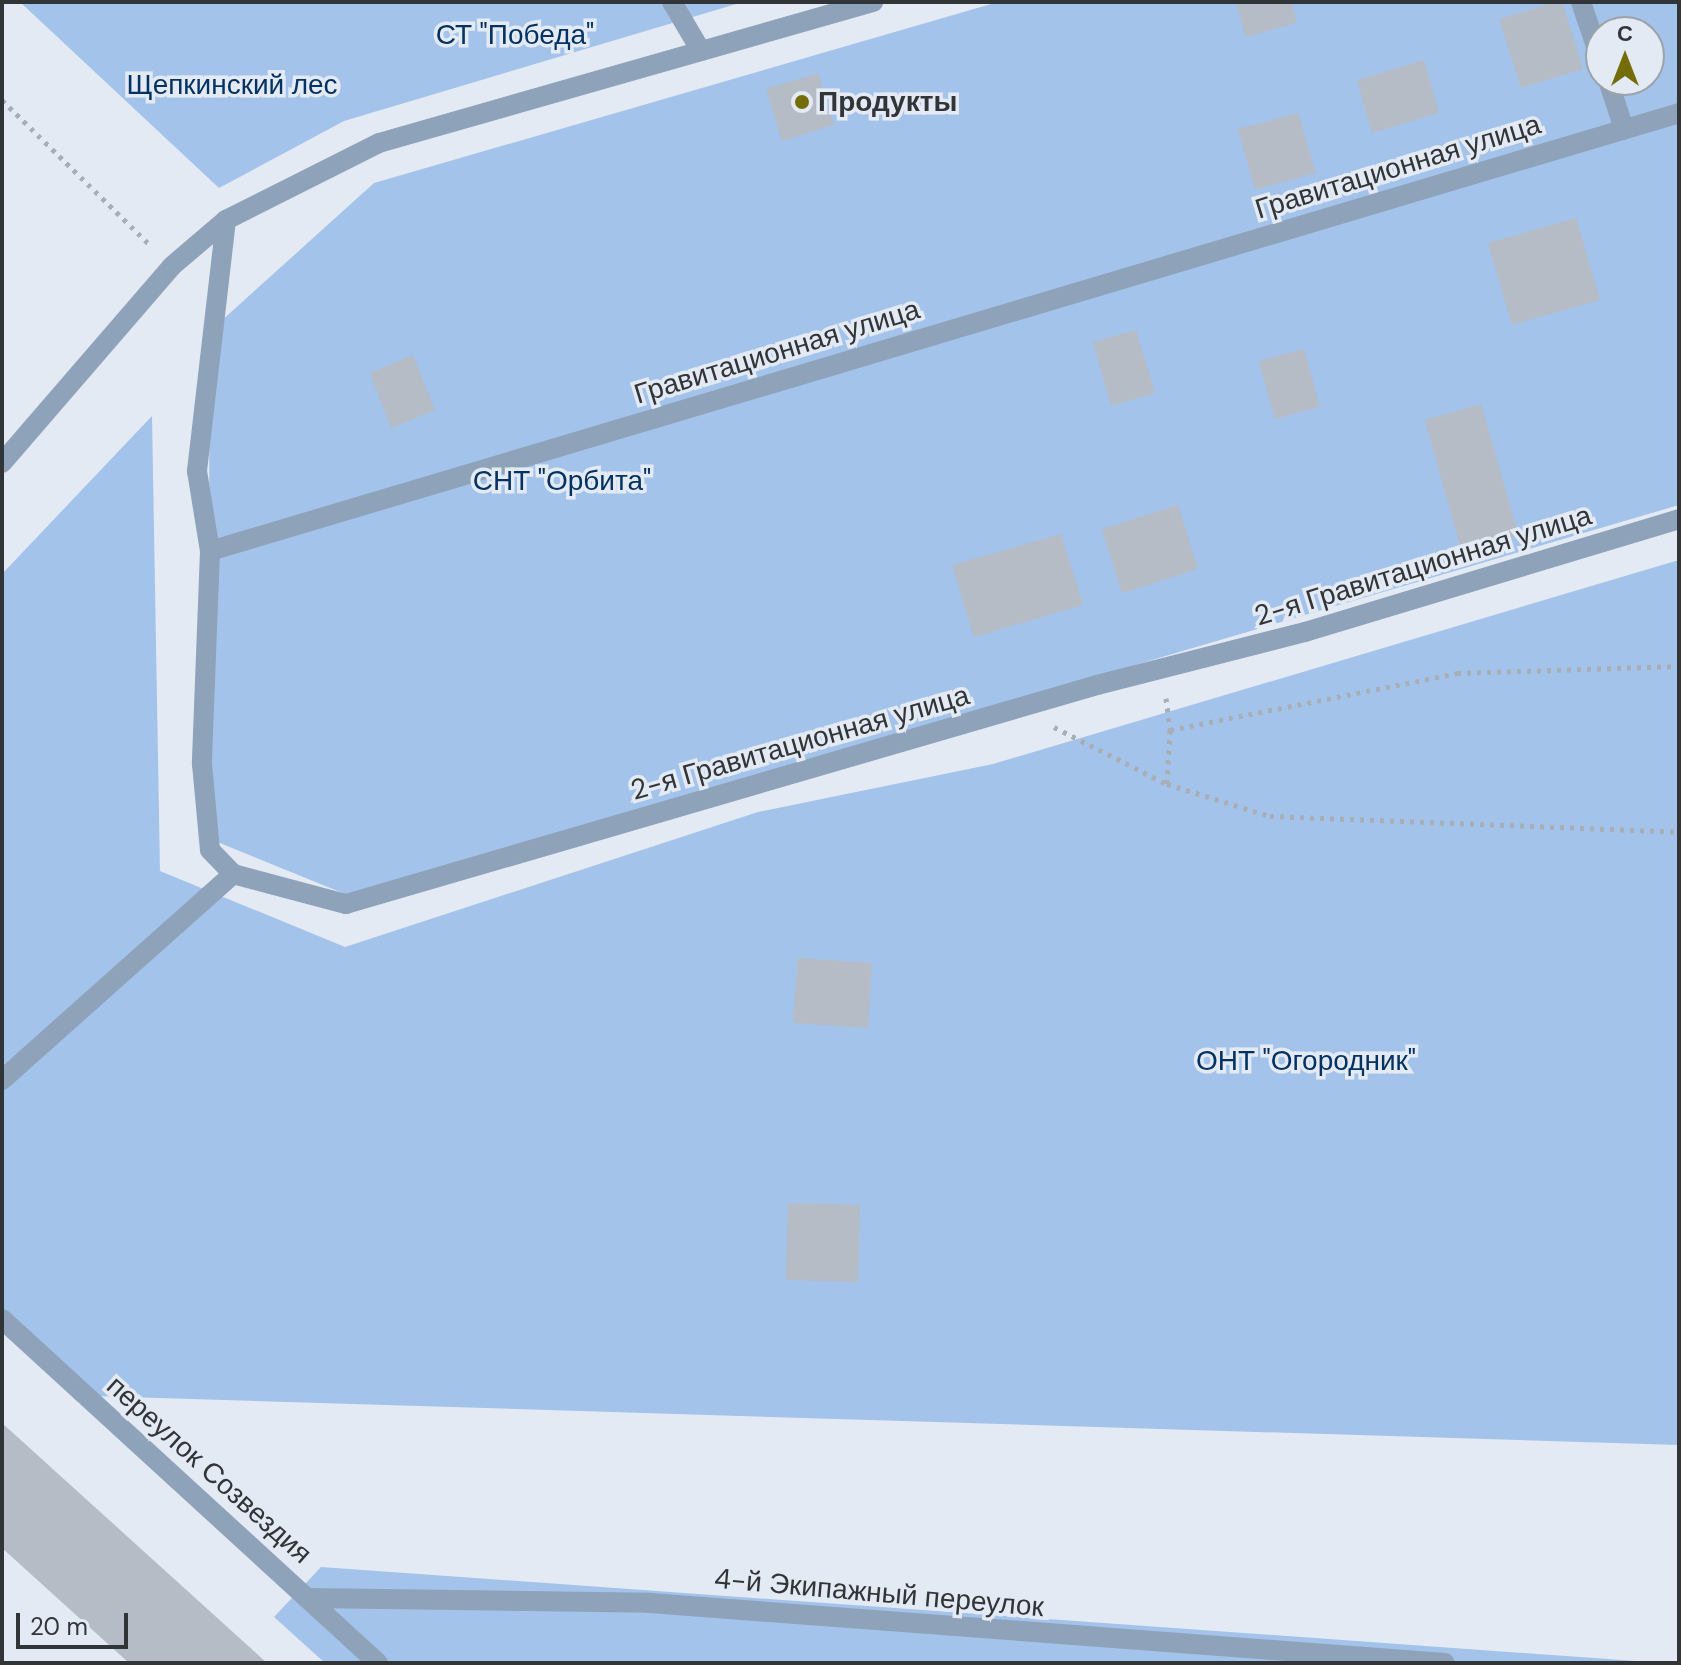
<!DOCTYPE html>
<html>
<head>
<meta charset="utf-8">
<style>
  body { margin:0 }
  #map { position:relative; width:1681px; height:1665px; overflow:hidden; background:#e3eaf4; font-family:"DM Sans",sans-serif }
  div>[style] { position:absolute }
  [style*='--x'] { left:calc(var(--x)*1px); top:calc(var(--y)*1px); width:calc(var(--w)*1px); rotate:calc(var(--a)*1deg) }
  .green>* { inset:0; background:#a3c3eb }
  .building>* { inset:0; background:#b5bcc5 }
  .path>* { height:5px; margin-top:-2.5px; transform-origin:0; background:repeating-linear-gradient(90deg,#a8aeb6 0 4px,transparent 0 10px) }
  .service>* { height:20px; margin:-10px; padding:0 10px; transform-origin:10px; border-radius:10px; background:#8ea2ba }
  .minor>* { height:20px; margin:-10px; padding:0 10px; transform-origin:10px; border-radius:10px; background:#8ea2ba }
  .dots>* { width:22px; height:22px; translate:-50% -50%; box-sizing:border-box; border:4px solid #e3eaf4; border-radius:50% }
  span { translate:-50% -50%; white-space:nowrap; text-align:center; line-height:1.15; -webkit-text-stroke:7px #e3eaf4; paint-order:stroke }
  .park-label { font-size:28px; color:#033263 }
  .poi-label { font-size:28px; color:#323538; font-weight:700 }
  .left { translate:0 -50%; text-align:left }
  .street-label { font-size:28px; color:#323538 }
  .frame { position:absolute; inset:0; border:4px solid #323538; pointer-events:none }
  .north { position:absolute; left:1585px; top:16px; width:80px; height:80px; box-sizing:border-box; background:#e3eaf4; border:2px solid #9ca2a9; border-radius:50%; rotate:0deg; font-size:22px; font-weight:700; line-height:32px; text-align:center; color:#323538 }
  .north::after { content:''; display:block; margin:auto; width:28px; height:36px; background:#746d09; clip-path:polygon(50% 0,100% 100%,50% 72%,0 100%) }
  .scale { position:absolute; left:16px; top:1613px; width:112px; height:36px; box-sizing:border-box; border:4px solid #323538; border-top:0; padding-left:10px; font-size:24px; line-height:28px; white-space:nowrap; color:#323538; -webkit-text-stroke:6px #e3eaf4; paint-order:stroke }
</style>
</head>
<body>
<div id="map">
  <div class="green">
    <i style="clip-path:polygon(20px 2px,743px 2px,344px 121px,219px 188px)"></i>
    <i style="clip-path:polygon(evenodd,998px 2px,1679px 2px,1679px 505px,350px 896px,210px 839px,209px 332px,374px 183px,998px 2px,1601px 32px,1649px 32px,1649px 80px,1601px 80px,1601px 32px)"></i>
    <i style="clip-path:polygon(152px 416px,160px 871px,345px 947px,758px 812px,993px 764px,1679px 560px,1679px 1445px,95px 1396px,2px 1314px,2px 574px)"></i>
    <i style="clip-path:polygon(321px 1567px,1664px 1663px,325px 1663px,274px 1617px)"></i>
  </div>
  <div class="building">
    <i style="clip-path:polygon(1236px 2px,1291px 2px,1297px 23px,1246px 37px)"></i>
    <i style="clip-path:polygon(1556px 2px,1562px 2px,1583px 69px,1521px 88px,1499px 19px)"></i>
    <i style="clip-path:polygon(1424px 60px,1439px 113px,1372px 133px,1357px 80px)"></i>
    <i style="clip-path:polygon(818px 73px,834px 125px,782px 141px,766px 89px)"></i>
    <i style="clip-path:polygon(1298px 113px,1316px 173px,1255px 190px,1238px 129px)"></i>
    <i style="clip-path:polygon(1576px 218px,1600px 300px,1512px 325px,1488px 243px)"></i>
    <i style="clip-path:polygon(1136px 330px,1155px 393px,1111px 406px,1093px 342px)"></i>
    <i style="clip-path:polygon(1304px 349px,1320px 407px,1275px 419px,1259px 361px)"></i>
    <i style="clip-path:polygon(413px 355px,435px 410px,391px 428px,370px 373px)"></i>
    <i style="clip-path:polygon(1481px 404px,1519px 537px,1462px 553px,1425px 420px)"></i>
    <i style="clip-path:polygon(1178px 505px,1198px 569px,1122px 593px,1102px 529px)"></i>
    <i style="clip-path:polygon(1061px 534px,1083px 605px,974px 637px,952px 565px)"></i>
    <i style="clip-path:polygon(798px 958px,872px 963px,868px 1028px,793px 1023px)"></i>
    <i style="clip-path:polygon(788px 1203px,860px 1205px,858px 1282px,786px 1280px)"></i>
    <i style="clip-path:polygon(2px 1423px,267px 1663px,129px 1663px,2px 1548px)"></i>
  </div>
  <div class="path">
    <i style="--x:2;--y:100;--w:209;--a:44.4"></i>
    <i style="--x:1166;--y:698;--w:32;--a:83"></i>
    <i style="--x:1170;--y:730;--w:54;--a:93.2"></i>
    <i style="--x:1054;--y:727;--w:127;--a:26.8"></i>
    <i style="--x:1167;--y:784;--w:108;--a:17.3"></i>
    <i style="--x:1270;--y:816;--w:409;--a:2.2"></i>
    <i style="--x:1170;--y:730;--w:293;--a:-11.2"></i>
    <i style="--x:1457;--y:673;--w:222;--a:-1.8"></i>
  </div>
  <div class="service">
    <i style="--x:672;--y:2;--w:57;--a:59.4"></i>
    <i style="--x:1581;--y:2;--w:62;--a:71.3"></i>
    <i style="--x:1608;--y:80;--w:52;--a:71.9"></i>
    <i style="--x:226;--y:220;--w:253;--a:96.6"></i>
    <i style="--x:197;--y:471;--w:81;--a:80.8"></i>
    <i style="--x:210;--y:551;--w:1533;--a:-16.6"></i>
    <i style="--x:210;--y:551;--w:213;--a:92.2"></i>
    <i style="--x:202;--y:764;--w:86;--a:84.7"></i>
    <i style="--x:210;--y:850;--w:33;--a:46"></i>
    <i style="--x:2;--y:1080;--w:310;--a:-41.7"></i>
    <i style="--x:233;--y:874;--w:117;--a:14.9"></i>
    <i style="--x:346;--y:904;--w:782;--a:-16.26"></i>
    <i style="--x:1097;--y:685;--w:215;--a:-14.3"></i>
    <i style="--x:1305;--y:632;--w:391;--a:-16.8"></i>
    <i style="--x:309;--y:1598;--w:341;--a:0.8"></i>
    <i style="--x:650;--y:1603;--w:797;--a:4.32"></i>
  </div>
  <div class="minor">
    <i style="--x:2;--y:463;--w:260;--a:-49.2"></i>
    <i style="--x:172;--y:266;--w:71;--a:-40.4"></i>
    <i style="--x:226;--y:220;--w:171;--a:-26.7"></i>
    <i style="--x:379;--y:143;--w:514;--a:-15.93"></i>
    <i style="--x:2;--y:1319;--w:510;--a:42.46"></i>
  </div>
  <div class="dots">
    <i style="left:802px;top:102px;background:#746d09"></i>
  </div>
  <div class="park-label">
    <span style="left:515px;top:35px">СТ "Победа"</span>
    <span style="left:232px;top:85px">Щепкинский лес</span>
    <span style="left:562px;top:481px">СНТ "Орбита"</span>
    <span style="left:1306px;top:1061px">ОНТ "Огородник"</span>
  </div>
  <div class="poi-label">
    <span class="left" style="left:818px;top:102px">Продукты</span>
  </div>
  <div class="street-label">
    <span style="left:1398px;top:167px;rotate:-17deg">Гравитационная улица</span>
    <span style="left:777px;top:352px;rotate:-17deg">Гравитационная улица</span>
    <span style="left:1423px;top:566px;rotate:-17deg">2-я Гравитационная улица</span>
    <span style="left:800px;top:743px;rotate:-16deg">2-я Гравитационная улица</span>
    <span style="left:209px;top:1470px;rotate:42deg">переулок Созвездия</span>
    <span style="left:879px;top:1593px;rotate:5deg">4-й Экипажный переулок</span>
  </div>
  <div class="frame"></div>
  <div class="north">С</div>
  <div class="scale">20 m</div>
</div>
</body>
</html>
